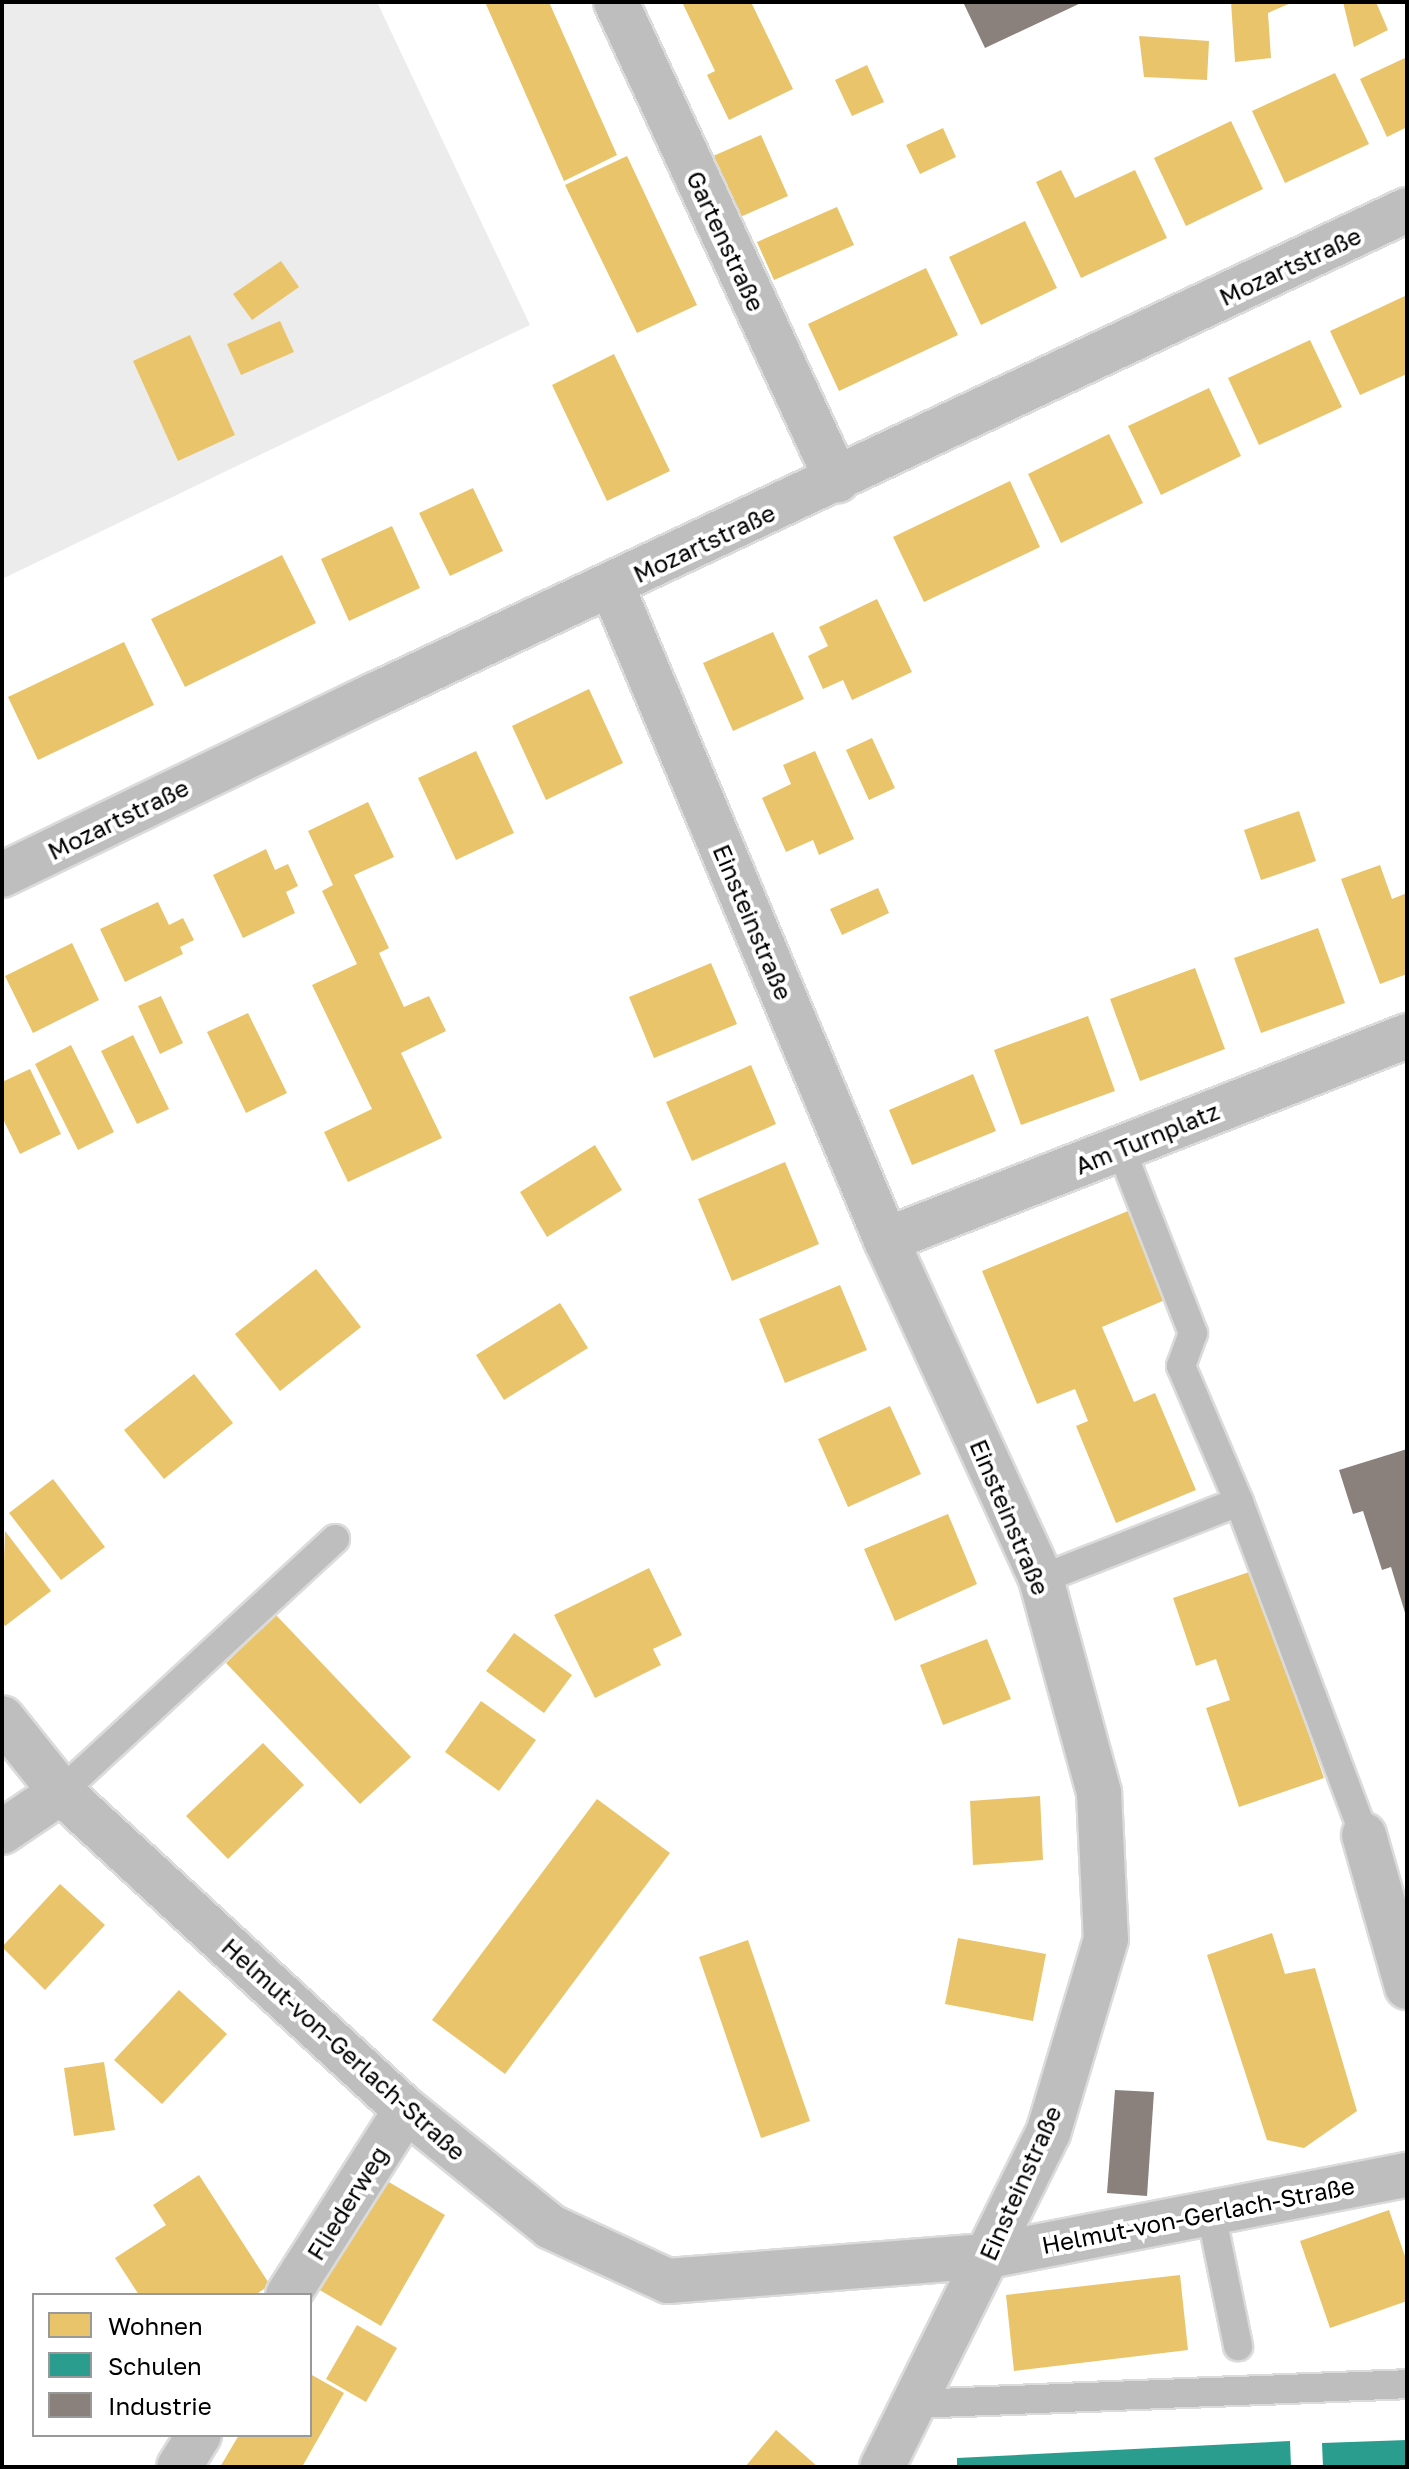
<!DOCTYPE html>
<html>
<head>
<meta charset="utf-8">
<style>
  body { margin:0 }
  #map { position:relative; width:1409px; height:2469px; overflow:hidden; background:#fff; font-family:"Golos Text",sans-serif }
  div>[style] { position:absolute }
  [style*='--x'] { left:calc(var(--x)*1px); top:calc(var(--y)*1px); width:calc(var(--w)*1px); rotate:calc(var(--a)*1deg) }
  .green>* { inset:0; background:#ececec }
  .homes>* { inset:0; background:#e9c46a }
  .schools>* { inset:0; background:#2a9d8f }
  .industry>* { inset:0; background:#8a817c }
  .roads { filter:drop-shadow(2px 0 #dbdbdb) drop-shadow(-2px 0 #dbdbdb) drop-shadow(0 2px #dbdbdb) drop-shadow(0 -2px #dbdbdb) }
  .lane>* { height:28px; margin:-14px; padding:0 14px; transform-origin:14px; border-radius:14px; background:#bebebe }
  .street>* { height:44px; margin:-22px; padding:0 22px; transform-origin:22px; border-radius:22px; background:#bebebe }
  .primary>* { height:44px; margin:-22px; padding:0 22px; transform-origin:22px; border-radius:22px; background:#bebebe }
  span { translate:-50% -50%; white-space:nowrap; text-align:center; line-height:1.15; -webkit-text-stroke:8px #fff; paint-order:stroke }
  .street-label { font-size:24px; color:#000 }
  .frame { position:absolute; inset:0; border:4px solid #000; pointer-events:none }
  .legend { position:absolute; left:32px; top:2293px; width:280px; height:144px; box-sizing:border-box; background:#fff; border:2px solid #999; margin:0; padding:10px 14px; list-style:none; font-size:24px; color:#000 }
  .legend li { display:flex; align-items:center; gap:16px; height:40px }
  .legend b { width:40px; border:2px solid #999 }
</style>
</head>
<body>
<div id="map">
  <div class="green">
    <i style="clip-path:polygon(2px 2px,377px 2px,530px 325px,2px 579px)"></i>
  </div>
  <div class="homes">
    <i style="clip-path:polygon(485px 2px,549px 2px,617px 155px,564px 181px)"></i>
    <i style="clip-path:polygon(682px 2px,751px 2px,793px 89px,729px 120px,707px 75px,715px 71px)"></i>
    <i style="clip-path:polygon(1231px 2px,1293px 2px,1268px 13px,1271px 58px,1235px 62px)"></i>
    <i style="clip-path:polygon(1343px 2px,1376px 2px,1388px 30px,1354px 47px)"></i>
    <i style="clip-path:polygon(1139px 36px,1209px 41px,1207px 80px,1144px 77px)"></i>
    <i style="clip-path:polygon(1407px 57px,1407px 127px,1387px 137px,1360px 79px)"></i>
    <i style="clip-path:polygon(867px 65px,884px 102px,852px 116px,835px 80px)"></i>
    <i style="clip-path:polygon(1335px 73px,1369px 144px,1285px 183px,1252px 111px)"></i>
    <i style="clip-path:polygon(1231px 121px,1263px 189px,1186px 226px,1154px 158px)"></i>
    <i style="clip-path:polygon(943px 128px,956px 157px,920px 174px,906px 145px)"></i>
    <i style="clip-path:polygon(761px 135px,788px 196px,738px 218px,711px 157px)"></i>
    <i style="clip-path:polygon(627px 156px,697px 305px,637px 333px,565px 185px)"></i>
    <i style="clip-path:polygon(1061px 170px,1075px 198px,1135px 170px,1167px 238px,1081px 278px,1036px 182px)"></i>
    <i style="clip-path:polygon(837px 207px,854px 245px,774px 280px,757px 242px)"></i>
    <i style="clip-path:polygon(1025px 221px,1057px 288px,981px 325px,949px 257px)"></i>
    <i style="clip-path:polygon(281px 261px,299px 287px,252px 320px,233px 294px)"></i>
    <i style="clip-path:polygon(926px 268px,958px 335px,839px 391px,808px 324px)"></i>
    <i style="clip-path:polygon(1407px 295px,1407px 374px,1360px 395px,1330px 331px)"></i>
    <i style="clip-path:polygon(280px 321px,294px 352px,241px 375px,227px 344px)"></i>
    <i style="clip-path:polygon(190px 335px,235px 435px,178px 461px,133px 361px)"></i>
    <i style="clip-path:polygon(1310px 340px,1342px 407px,1259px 445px,1228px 378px)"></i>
    <i style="clip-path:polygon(614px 354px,670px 471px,607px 501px,552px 385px)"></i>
    <i style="clip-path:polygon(1209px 388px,1241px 456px,1161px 495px,1128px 426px)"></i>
    <i style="clip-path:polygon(1109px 434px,1143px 503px,1061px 543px,1028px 474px)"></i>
    <i style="clip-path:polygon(1010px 481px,1040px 547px,924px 602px,893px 537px)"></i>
    <i style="clip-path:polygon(473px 488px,503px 551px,450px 576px,419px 513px)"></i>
    <i style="clip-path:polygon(392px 526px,420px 588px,349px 621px,321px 559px)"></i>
    <i style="clip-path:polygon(282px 555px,316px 623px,185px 687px,151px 619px)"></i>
    <i style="clip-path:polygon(877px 599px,912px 672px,852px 700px,843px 680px,823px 689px,808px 656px,828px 646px,819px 627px)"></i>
    <i style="clip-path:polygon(773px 632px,804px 699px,733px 731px,703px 663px)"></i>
    <i style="clip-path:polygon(124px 642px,154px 705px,38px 760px,8px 697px)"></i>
    <i style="clip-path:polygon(589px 689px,623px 763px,546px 800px,512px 726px)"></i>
    <i style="clip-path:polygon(872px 738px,895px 788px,869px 800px,846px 750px)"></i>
    <i style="clip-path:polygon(476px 751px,514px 833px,456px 860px,418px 778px)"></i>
    <i style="clip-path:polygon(815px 751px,854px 839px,819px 855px,813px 840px,786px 852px,762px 798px,791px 784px,783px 765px)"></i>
    <i style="clip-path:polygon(368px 802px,394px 857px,354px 875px,389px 948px,379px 953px,404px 1007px,429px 996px,446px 1031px,401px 1053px,442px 1138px,348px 1182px,324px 1132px,372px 1109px,312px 985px,357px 964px,322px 891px,333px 885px,308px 831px)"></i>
    <i style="clip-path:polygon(1299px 811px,1316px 861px,1261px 880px,1244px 830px)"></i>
    <i style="clip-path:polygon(266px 849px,275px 870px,288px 864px,298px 886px,286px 892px,295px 913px,243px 938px,213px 875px)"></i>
    <i style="clip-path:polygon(1380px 865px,1392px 899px,1407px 893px,1407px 974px,1380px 984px,1341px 879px)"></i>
    <i style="clip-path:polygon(878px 888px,889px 913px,842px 935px,830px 909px)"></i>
    <i style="clip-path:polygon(158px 902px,169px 925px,183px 918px,194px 940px,180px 947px,183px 954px,125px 982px,100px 929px)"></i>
    <i style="clip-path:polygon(1318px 928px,1345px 1003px,1261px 1033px,1234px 958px)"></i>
    <i style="clip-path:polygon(72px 943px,99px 1000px,33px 1033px,5px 976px)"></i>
    <i style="clip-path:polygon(711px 963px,737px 1024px,654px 1058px,629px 997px)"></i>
    <i style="clip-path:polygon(1195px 968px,1225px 1049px,1140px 1081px,1110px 999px)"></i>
    <i style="clip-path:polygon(161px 996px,183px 1043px,160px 1054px,138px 1006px)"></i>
    <i style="clip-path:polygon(248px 1013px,287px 1093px,246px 1113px,207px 1032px)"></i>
    <i style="clip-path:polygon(1088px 1016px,1115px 1091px,1021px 1125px,994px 1050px)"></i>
    <i style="clip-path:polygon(133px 1035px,169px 1109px,137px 1124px,101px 1051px)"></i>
    <i style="clip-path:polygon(71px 1045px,114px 1132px,78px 1150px,35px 1064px)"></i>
    <i style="clip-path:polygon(751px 1065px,776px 1124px,692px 1161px,666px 1102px)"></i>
    <i style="clip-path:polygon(30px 1069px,61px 1134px,20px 1154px,2px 1117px,2px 1082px)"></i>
    <i style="clip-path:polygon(973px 1074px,996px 1131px,912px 1165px,889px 1110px)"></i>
    <i style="clip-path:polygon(595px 1145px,622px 1190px,547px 1237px,520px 1192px)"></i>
    <i style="clip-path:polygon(785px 1162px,819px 1244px,732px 1281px,698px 1199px)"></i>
    <i style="clip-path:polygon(1128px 1211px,1165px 1300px,1102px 1327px,1134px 1402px,1155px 1393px,1196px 1490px,1116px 1523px,1076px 1426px,1088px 1421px,1075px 1389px,1037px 1404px,982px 1271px)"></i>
    <i style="clip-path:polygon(316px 1269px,361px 1327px,280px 1391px,235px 1334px)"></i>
    <i style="clip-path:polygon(840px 1285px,867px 1350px,785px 1383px,759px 1319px)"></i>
    <i style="clip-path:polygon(560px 1303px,588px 1348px,504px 1400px,476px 1355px)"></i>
    <i style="clip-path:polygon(194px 1374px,233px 1423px,164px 1479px,124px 1430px)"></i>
    <i style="clip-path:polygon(890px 1406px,921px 1474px,848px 1507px,818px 1439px)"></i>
    <i style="clip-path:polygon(53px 1479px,105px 1547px,61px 1580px,9px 1513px)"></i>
    <i style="clip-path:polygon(948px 1514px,977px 1584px,895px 1621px,864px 1549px)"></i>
    <i style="clip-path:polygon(5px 1531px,51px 1591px,5px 1626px,2px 1622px)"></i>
    <i style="clip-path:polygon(649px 1568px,682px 1635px,653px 1649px,661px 1665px,595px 1698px,554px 1615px)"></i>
    <i style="clip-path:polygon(1252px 1571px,1324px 1778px,1239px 1807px,1206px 1708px,1230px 1700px,1216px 1659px,1196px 1666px,1173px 1598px)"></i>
    <i style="clip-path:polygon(276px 1615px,411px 1757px,360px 1804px,226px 1663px)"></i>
    <i style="clip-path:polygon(514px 1633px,572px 1675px,544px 1713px,486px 1671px)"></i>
    <i style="clip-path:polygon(987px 1639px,1011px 1699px,943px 1725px,920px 1665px)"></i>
    <i style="clip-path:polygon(481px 1701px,536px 1740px,499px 1791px,445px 1752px)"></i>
    <i style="clip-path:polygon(263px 1743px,304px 1785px,228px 1859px,186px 1816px)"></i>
    <i style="clip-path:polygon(1040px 1796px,1043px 1860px,973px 1865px,970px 1801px)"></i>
    <i style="clip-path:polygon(597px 1799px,670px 1853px,505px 2074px,432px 2020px)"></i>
    <i style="clip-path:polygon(60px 1884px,105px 1925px,45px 1990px,2px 1947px)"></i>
    <i style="clip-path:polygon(1272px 1933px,1285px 1974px,1315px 1968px,1357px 2111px,1304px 2148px,1267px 2140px,1207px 1955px)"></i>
    <i style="clip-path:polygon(958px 1938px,1046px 1954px,1033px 2021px,945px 2004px)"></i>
    <i style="clip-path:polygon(748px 1940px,810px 2121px,761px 2138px,699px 1957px)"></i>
    <i style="clip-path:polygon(179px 1990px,227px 2034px,162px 2104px,114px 2060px)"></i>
    <i style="clip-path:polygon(104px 2062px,115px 2130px,74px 2136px,64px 2068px)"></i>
    <i style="clip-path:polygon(199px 2175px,270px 2285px,255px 2295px,139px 2295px,115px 2258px,166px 2225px,153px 2205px)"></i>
    <i style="clip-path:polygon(382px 2178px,445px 2215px,381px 2326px,318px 2289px)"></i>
    <i style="clip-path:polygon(1389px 2210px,1407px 2262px,1407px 2301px,1330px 2328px,1300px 2241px)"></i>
    <i style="clip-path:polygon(1180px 2275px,1188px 2350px,1014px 2371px,1006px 2295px)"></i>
    <i style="clip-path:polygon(357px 2325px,397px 2348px,366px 2402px,326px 2379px)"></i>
    <i style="clip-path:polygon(310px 2374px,344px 2393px,302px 2467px,220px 2467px,239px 2435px,310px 2435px)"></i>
    <i style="clip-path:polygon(776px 2430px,818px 2467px,745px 2467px)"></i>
  </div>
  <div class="schools">
    <i style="clip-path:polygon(1407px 2440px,1407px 2467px,1323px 2467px,1322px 2443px)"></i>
    <i style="clip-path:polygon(1290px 2441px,1291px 2467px,957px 2467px,957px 2458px)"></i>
  </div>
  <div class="industry">
    <i style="clip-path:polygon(963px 2px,1083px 2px,985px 48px)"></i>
    <i style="clip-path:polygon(1407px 1449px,1407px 1616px,1406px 1616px,1391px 1567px,1382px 1570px,1363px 1511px,1353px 1514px,1339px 1470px)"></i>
    <i style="clip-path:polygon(1115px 2090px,1154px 2092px,1147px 2196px,1107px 2193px)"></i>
  </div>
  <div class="roads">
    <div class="lane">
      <i style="--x:1239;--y:1502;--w:356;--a:69.4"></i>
      <i style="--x:1041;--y:1579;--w:212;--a:-21.3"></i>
      <i style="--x:1239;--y:1502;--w:148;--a:-113.1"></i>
      <i style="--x:1181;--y:1366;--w:35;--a:-70"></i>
      <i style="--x:1193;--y:1333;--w:198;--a:-111.4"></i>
      <i style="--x:61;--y:1792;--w:373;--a:-42.7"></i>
      <i style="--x:1211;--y:2213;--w:136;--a:78.5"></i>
      <i style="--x:913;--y:2404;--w:494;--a:-2.3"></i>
    </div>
    <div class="street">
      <i style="--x:616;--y:2;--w:527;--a:65.19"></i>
      <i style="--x:612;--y:586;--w:709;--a:67.27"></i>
      <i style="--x:886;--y:1240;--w:373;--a:65.4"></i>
      <i style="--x:1041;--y:1579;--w:222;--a:74.8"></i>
      <i style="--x:1099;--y:1793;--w:146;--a:87.3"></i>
      <i style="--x:1106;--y:1939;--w:202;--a:106.6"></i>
      <i style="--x:1048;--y:2133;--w:373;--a:116.4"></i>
      <i style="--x:886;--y:1240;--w:560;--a:-21.38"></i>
      <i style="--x:2;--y:1718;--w:95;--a:51.4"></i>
      <i style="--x:61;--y:1792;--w:469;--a:42.7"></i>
      <i style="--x:406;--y:2110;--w:186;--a:38.9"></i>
      <i style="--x:551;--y:2227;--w:129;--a:24.8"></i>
      <i style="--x:668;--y:2281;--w:322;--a:-4.5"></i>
      <i style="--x:989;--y:2256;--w:426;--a:-11"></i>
      <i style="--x:2;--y:1832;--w:71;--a:-34.1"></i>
      <i style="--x:1364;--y:1835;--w:158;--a:74.2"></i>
      <i style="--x:288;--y:2295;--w:219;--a:-57.5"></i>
      <i style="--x:179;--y:2467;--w:38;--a:-58"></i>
    </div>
    <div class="primary">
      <i style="--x:2;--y:875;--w:416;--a:-25.8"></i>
      <i style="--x:377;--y:694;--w:1138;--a:-25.17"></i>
    </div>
  </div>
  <div class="street-label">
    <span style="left:726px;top:241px;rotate:65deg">Gartenstraße</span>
    <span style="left:1290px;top:266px;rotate:-25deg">Mozartstraße</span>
    <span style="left:704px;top:543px;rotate:-25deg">Mozartstraße</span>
    <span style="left:118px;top:819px;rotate:-26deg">Mozartstraße</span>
    <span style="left:753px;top:922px;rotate:67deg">Einsteinstraße</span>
    <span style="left:1147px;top:1138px;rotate:-22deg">Am Turnplatz</span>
    <span style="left:1010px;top:1517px;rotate:67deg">Einsteinstraße</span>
    <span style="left:344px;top:2049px;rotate:42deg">Helmut-von-Gerlach-Straße</span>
    <span style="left:1020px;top:2183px;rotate:-66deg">Einsteinstraße</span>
    <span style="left:347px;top:2203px;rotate:-58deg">Fliederweg</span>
    <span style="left:1198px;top:2215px;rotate:-11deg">Helmut-von-Gerlach-Straße</span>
  </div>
  <div class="frame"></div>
  <ul class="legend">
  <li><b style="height:22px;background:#e9c46a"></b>Wohnen</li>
  <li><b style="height:22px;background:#2a9d8f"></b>Schulen</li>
  <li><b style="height:22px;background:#8a817c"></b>Industrie</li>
  </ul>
</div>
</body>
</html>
